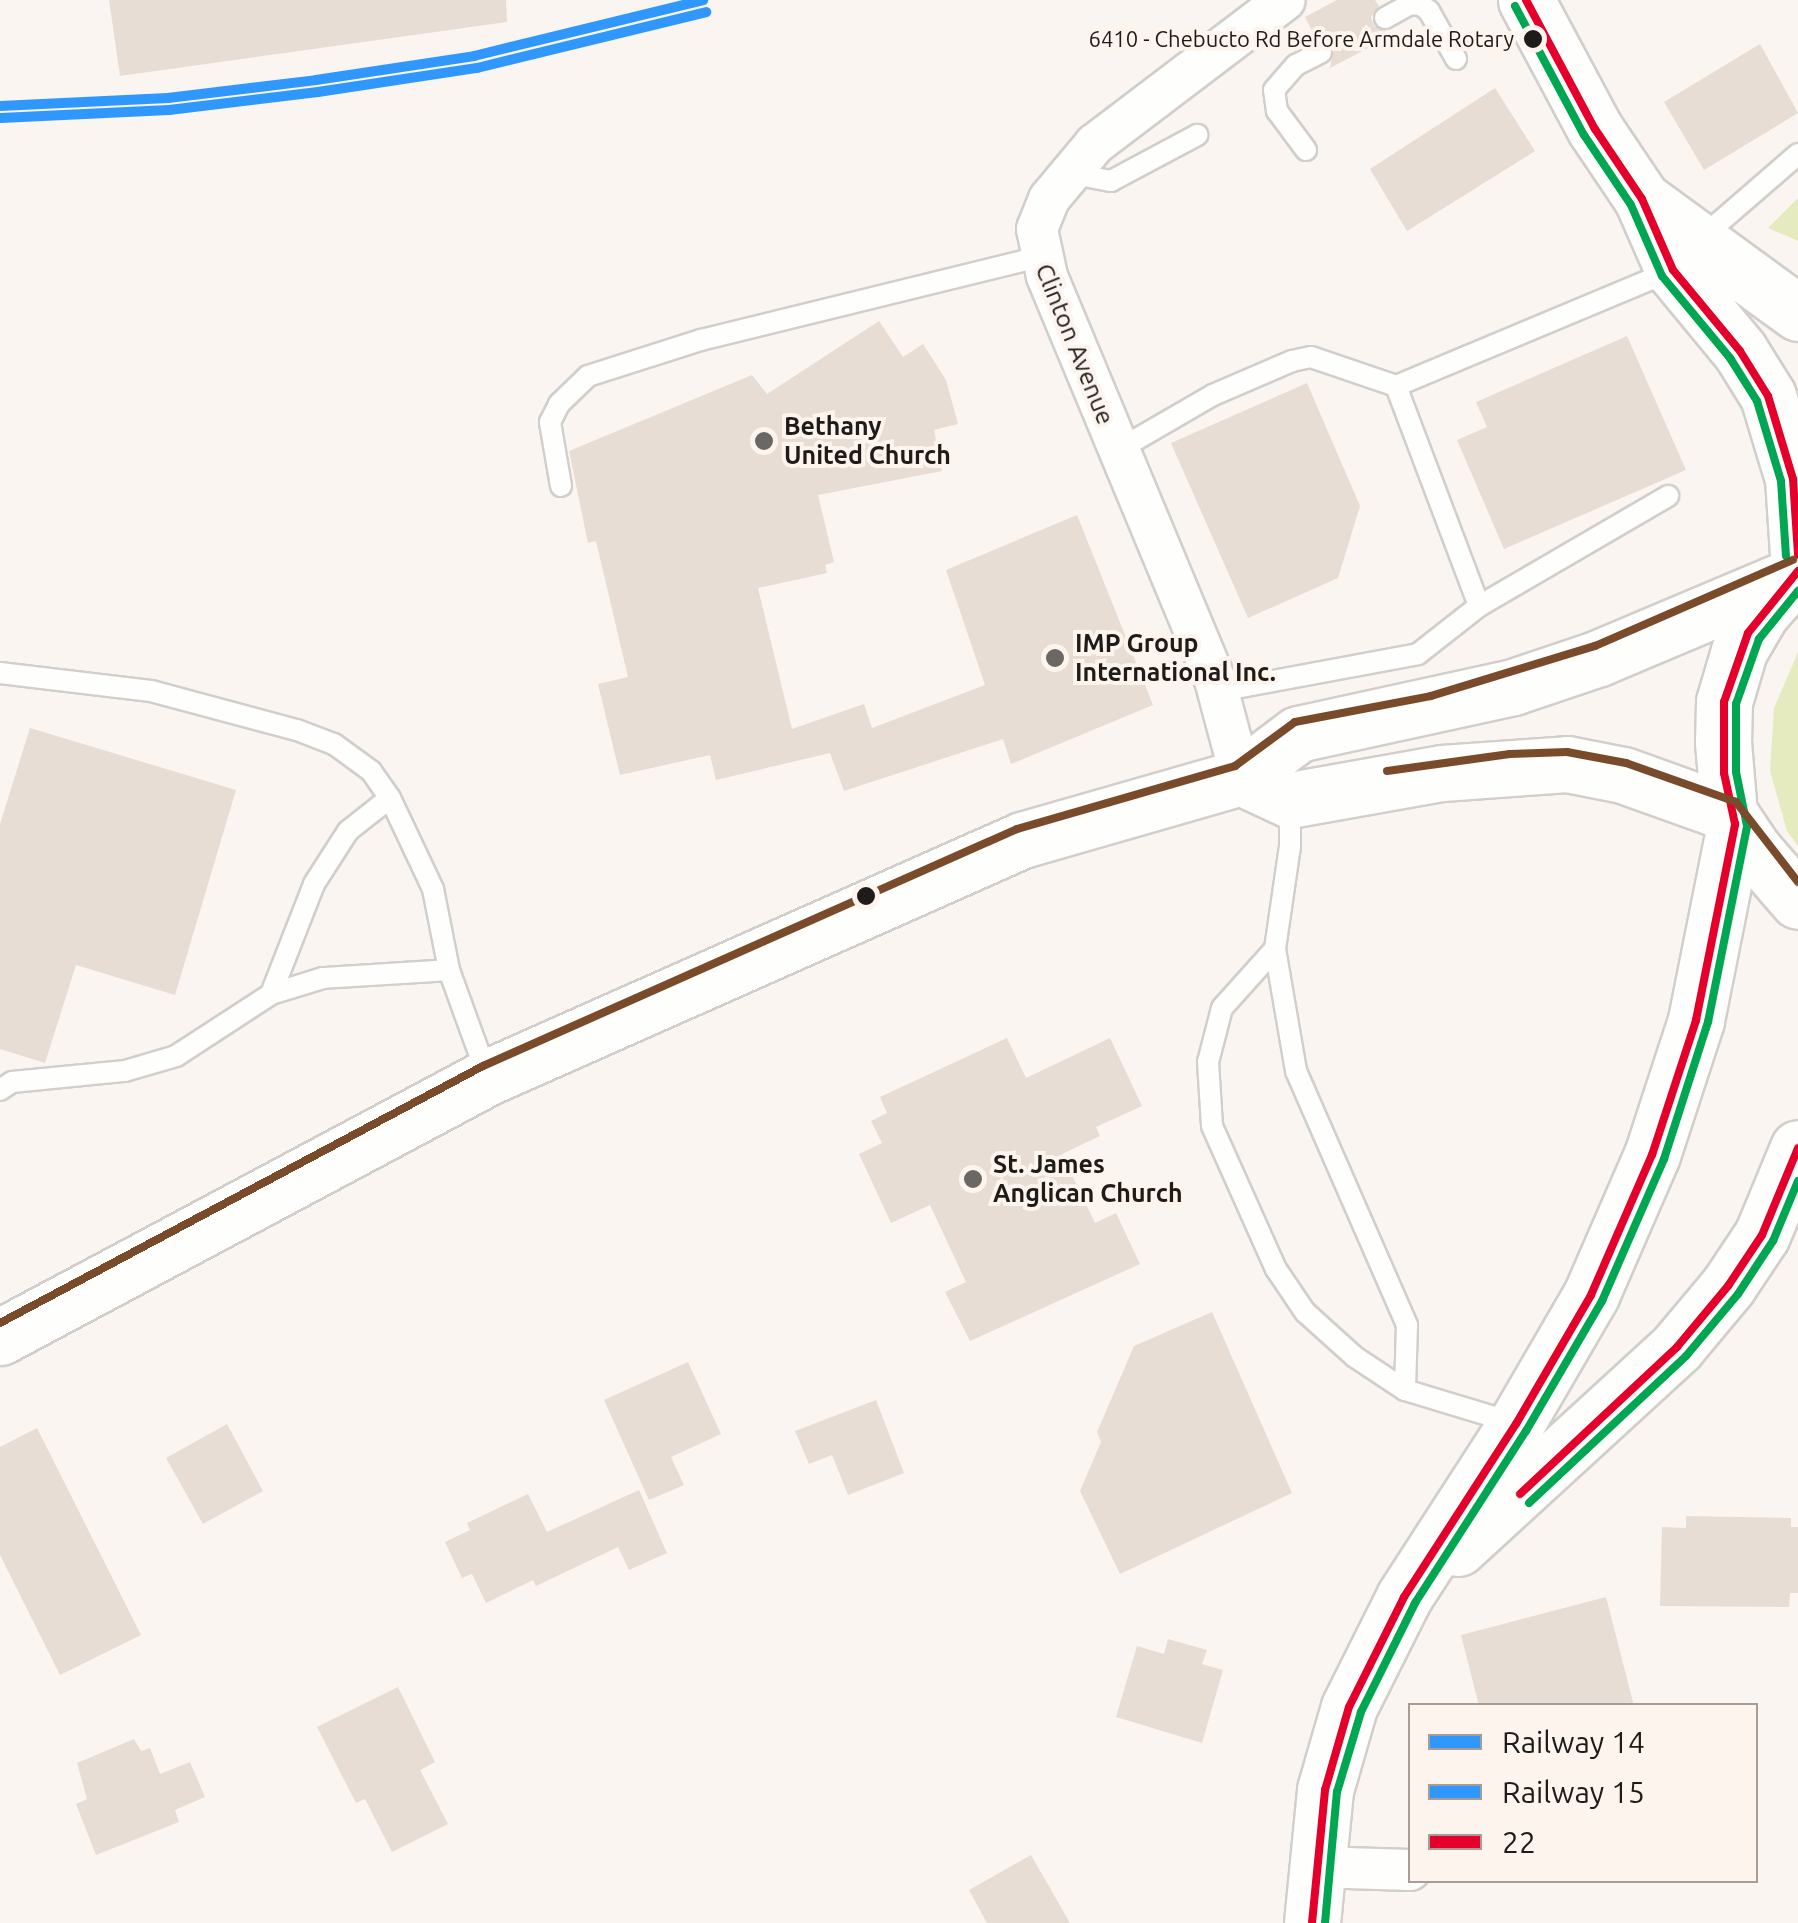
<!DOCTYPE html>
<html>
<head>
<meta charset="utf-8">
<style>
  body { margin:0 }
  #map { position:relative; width:1798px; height:1923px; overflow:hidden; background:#faf5f0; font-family:Ubuntu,sans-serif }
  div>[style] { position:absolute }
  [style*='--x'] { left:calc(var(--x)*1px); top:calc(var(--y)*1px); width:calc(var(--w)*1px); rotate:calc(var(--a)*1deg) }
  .green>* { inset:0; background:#e5ebbe }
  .building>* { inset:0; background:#e7ddd4 }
  .roads { filter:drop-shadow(2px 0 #d2cecb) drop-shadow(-2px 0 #d2cecb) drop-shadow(0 2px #d2cecb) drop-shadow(0 -2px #d2cecb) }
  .service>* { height:20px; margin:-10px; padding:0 10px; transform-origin:10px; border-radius:10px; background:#fefefd }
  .minor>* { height:40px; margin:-20px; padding:0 20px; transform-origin:20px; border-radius:20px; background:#fefefd }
  .secondary>* { height:55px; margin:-27.5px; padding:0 27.5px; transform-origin:27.5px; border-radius:27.5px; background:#fefefd }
  .primary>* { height:55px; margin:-27.5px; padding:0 27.5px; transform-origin:27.5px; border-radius:27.5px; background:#fefefd }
  .bus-1>* { height:8px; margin:-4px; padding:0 4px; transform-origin:4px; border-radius:4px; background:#e4002b }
  .bus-2>* { height:8px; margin:-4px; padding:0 4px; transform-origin:4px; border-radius:4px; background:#00a651 }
  .bus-3>* { height:8px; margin:-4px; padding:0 4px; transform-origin:4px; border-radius:4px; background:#7a4b2a }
  .rail-1>* { height:10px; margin:-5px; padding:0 5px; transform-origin:5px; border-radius:5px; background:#3098fc }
  .rail-2>* { height:10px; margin:-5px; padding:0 5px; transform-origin:5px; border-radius:5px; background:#3098fc }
  .dots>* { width:28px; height:28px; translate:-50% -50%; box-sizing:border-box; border:5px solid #fdf4ed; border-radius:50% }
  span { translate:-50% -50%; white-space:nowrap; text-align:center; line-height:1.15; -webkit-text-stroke:8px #fdf4ed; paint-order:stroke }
  .bus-label { font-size:22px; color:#1e1b18 }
  .right { translate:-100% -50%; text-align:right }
  .street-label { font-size:25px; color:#1e1b18 }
  .poi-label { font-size:25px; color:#1e1b18; font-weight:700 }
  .left { translate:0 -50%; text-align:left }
  .legend { position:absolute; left:1408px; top:1703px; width:350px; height:180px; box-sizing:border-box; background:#fdf4ed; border:2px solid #a49d98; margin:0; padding:12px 18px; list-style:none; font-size:30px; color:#1e1b18 }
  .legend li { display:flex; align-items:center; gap:20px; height:50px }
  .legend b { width:50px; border:2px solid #a49d98 }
</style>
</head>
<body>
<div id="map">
  <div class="green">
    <i style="clip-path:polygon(1798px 198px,1798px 241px,1768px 228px)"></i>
    <i style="clip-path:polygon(1798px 652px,1798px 846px,1787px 831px,1770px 771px,1774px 708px)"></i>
  </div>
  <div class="building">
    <i style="clip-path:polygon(109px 0,506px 0,507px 22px,120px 76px)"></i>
    <i style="clip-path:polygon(1337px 0,1375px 0,1379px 6px,1371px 17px,1374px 26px,1395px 34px,1330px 68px,1334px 47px,1328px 40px,1316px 39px,1305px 17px)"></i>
    <i style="clip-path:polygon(1760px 44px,1798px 113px,1704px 170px,1664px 102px)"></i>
    <i style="clip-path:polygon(1495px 88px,1535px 151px,1407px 231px,1370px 169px)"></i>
    <i style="clip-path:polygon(879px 321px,903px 357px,923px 344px,946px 380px,958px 424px,934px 430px,942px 471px,818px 495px,834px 562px,825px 565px,827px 573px,758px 588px,792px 729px,864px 704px,872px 728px,985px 685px,946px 570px,1077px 515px,1153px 705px,1011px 764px,1003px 739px,844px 791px,830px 753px,716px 780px,710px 755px,620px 775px,598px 684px,628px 677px,596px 541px,588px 543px,569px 451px,752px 375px,767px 394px)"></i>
    <i style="clip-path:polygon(1627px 336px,1686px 470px,1504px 549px,1457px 440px,1487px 427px,1476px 402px)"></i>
    <i style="clip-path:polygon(1307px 383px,1360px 506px,1338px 578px,1248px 618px,1171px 443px)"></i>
    <i style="clip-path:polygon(30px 728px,236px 790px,175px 995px,76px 965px,45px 1063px,0 1049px,0 824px)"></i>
    <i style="clip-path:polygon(1007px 1038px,1026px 1078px,1110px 1038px,1142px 1106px,1096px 1127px,1100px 1136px,1062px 1154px,1095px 1223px,1116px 1213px,1140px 1264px,970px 1341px,945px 1292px,966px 1282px,930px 1205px,891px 1223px,859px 1154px,882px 1143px,871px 1121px,887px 1113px,880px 1097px)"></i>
    <i style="clip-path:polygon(1212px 1312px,1292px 1493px,1120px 1574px,1080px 1491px,1101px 1442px,1097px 1432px,1134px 1346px)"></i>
    <i style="clip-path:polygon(688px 1362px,721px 1434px,671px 1457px,684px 1485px,649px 1500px,604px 1400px)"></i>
    <i style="clip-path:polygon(876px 1400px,904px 1473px,848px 1495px,832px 1455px,809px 1464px,795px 1431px)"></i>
    <i style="clip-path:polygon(227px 1424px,263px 1491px,203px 1524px,166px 1458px)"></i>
    <i style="clip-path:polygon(37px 1428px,141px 1635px,60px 1675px,0 1555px,0 1447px)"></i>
    <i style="clip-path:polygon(639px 1490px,667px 1553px,629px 1570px,618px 1547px,536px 1586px,533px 1580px,486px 1603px,472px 1574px,462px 1578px,445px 1542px,470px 1530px,467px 1523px,528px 1494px,547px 1532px)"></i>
    <i style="clip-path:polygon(1686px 1516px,1791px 1518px,1791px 1527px,1798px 1527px,1798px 1593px,1790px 1593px,1789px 1607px,1660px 1606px,1662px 1527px,1686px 1528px)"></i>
    <i style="clip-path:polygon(1606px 1597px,1634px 1706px,1479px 1706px,1461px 1635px)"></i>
    <i style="clip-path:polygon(1168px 1639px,1207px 1650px,1202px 1664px,1223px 1670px,1202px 1743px,1116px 1717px,1137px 1646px,1164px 1654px)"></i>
    <i style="clip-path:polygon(398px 1687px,435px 1762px,420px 1770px,448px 1824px,392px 1852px,365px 1799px,356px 1803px,317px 1727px)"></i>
    <i style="clip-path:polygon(134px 1739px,141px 1751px,150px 1748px,160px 1774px,190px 1762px,205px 1797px,175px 1810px,179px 1822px,96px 1855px,76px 1804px,87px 1799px,77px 1763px)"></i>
    <i style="clip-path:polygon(1031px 1855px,1070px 1923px,987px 1923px,969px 1890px)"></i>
  </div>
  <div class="roads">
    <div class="service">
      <i style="--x:1385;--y:18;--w:29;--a:-29"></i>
      <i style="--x:1410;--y:4;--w:11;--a:5"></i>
      <i style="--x:1421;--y:5;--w:10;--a:37"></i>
      <i style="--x:1429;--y:11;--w:55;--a:60.6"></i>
      <i style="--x:1306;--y:150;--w:49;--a:-126.6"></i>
      <i style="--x:1277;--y:111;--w:21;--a:-98"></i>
      <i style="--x:1274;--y:90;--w:33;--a:-49"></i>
      <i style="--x:1296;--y:65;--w:28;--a:-27"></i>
      <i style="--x:1069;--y:173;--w:43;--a:10.8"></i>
      <i style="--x:1111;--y:181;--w:98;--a:-28.1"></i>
      <i style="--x:1700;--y:239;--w:130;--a:-40.9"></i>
      <i style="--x:1396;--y:386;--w:235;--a:69.3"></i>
      <i style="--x:1118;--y:450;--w:110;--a:-30.1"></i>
      <i style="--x:1213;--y:395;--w:86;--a:-23.3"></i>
      <i style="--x:1292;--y:361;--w:19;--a:-12"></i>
      <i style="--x:1311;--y:357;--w:90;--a:18.8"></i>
      <i style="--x:1396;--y:386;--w:298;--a:-22.7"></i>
      <i style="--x:561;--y:486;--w:65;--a:-99.8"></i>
      <i style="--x:550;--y:422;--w:20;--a:-63"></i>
      <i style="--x:559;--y:404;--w:40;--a:-44"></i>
      <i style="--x:588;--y:376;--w:119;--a:-17.7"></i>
      <i style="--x:701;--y:340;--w:349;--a:-13.8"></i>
      <i style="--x:0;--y:673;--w:152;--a:6.8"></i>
      <i style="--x:151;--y:691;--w:151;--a:15"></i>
      <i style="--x:297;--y:730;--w:40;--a:21"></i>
      <i style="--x:334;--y:744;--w:46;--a:36.1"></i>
      <i style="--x:371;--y:771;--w:33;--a:55"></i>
      <i style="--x:390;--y:798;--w:101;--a:64.7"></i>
      <i style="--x:433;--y:889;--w:83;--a:78.8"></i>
      <i style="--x:449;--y:970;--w:112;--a:70.1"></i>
      <i style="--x:1219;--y:691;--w:202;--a:-10.5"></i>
      <i style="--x:1418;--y:654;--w:78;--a:-38.2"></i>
      <i style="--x:1479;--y:606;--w:219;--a:-30.2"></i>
      <i style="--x:1290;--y:803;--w:43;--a:90"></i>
      <i style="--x:1290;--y:846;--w:104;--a:98.3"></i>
      <i style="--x:1275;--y:949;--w:124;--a:80.2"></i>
      <i style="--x:1296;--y:1071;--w:277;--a:66.4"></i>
      <i style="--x:1407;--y:1325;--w:65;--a:91.8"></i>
      <i style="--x:1275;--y:949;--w:79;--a:131.9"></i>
      <i style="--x:1222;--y:1008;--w:56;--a:104.5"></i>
      <i style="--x:1208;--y:1062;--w:64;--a:86.4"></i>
      <i style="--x:1212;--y:1126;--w:157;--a:65.9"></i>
      <i style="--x:1276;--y:1269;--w:52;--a:56"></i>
      <i style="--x:1305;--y:1312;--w:67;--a:42"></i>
      <i style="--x:1355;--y:1357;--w:60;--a:33.4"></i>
      <i style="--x:1405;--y:1390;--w:114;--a:16.8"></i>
      <i style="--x:271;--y:994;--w:118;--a:-68.6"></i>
      <i style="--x:314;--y:884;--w:63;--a:-57.3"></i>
      <i style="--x:348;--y:831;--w:53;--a:-38.2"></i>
      <i style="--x:0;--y:1090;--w:14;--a:-34"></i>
      <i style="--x:12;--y:1082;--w:114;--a:-5.6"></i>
      <i style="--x:125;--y:1071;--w:53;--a:-16.4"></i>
      <i style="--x:176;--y:1056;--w:113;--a:-33.1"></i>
      <i style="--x:271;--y:994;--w:54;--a:-17.1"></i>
      <i style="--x:323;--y:978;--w:126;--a:-3.6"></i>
    </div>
    <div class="minor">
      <i style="--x:1241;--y:777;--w:100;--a:-105"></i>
      <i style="--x:1215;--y:680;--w:438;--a:-112.6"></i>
      <i style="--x:1047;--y:276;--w:48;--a:-102"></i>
      <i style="--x:1037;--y:229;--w:32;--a:-68"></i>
      <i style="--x:1049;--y:199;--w:72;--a:-50.1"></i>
      <i style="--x:1095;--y:144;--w:238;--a:-37.2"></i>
      <i style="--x:1316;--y:1867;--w:94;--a:1.8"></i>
    </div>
    <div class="secondary">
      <i style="--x:1241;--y:777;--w:54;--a:25.1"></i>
      <i style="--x:1290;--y:800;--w:154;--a:-10.1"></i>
      <i style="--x:1442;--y:773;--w:125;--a:-4.1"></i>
      <i style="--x:1567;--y:764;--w:57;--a:11.1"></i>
      <i style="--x:1623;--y:775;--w:113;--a:19.7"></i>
      <i style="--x:0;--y:1337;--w:553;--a:-28.05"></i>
      <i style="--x:488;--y:1077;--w:584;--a:-23.93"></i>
      <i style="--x:1022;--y:840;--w:228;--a:-16"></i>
      <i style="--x:1241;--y:777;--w:71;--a:-37"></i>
      <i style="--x:1298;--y:734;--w:220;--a:-12.3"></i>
      <i style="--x:1513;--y:687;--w:91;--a:-18.6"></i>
      <i style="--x:1599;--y:658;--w:208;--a:-22.9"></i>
    </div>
    <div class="primary">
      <i style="--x:1526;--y:0;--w:146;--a:61.9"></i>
      <i style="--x:1595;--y:129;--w:84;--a:56.1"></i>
      <i style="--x:1642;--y:199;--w:77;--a:66.4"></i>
      <i style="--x:1673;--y:270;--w:105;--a:50.4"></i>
      <i style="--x:1740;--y:351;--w:53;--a:58.1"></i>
      <i style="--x:1768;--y:396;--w:87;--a:73.2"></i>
      <i style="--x:1793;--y:479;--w:76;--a:86.2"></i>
      <i style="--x:1643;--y:200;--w:192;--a:36.1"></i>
      <i style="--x:1798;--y:571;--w:56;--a:131.4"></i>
      <i style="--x:1761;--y:613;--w:44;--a:120.1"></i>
      <i style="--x:1739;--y:651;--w:53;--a:106.4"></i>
      <i style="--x:1724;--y:702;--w:40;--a:91.4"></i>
      <i style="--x:1723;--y:742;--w:71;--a:85.2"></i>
      <i style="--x:1729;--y:813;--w:45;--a:56"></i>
      <i style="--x:1754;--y:850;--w:67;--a:49.2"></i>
      <i style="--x:1458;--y:1548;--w:297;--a:-42.5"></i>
      <i style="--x:1677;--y:1347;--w:80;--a:-50.1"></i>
      <i style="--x:1728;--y:1286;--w:61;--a:-56.3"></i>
      <i style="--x:1762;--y:1235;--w:94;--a:-67.5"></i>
      <i style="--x:1312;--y:1923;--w:134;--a:-84.4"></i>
      <i style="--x:1325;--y:1790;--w:86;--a:-73.9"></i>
      <i style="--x:1349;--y:1707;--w:123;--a:-63.4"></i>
      <i style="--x:1404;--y:1597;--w:206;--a:-57.1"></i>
      <i style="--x:1516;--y:1424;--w:149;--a:-59.8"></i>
      <i style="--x:1591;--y:1295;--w:153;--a:-66.5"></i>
      <i style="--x:1652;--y:1155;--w:142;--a:-71.9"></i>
      <i style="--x:1696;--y:1020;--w:200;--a:-78.7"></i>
    </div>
  </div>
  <div class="bus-1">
    <i style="--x:1526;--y:0;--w:146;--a:61.9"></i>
    <i style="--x:1595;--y:129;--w:84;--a:56.1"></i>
    <i style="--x:1642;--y:199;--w:77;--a:66.4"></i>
    <i style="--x:1673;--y:270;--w:105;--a:50.4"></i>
    <i style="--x:1740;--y:351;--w:53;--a:58.1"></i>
    <i style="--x:1768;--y:396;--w:87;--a:73.2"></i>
    <i style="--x:1793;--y:479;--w:76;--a:86.2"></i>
    <i style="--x:1520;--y:1494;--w:215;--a:-43.1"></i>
    <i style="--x:1677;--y:1347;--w:80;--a:-50.1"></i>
    <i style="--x:1728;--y:1286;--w:61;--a:-56.3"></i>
    <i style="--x:1762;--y:1235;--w:94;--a:-67.5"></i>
    <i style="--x:1312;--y:1923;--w:134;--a:-84.4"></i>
    <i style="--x:1325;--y:1790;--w:86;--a:-73.9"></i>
    <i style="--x:1349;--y:1707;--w:123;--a:-63.4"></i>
    <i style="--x:1404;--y:1597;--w:206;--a:-57.1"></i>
    <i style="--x:1516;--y:1424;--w:149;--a:-59.8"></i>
    <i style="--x:1591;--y:1295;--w:153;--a:-66.5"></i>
    <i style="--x:1652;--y:1155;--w:142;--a:-71.9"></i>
    <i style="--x:1696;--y:1020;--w:200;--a:-78.7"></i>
    <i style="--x:1735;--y:824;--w:52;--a:-102.2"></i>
    <i style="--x:1724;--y:773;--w:71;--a:-90"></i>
    <i style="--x:1724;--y:702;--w:73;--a:-70.8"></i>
    <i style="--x:1748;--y:633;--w:80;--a:-51.1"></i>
  </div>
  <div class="bus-2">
    <i style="--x:1515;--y:6;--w:146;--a:61.9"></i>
    <i style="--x:1584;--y:135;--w:84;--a:56.1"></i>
    <i style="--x:1631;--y:205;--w:77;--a:66.4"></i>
    <i style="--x:1662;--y:276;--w:107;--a:50.3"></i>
    <i style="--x:1730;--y:358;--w:51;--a:57.9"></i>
    <i style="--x:1757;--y:401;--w:84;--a:73.3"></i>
    <i style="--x:1781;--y:481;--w:75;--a:86.2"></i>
    <i style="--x:1529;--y:1503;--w:215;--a:-43.1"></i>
    <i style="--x:1686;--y:1356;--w:81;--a:-50"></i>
    <i style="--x:1738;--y:1294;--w:64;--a:-56.6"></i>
    <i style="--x:1773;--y:1241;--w:65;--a:-67.4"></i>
    <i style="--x:1325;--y:1923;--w:132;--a:-84.8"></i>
    <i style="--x:1337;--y:1792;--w:84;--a:-73.3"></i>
    <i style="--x:1361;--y:1712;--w:122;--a:-63.6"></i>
    <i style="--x:1415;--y:1603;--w:205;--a:-57.2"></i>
    <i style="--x:1526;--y:1431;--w:151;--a:-59.7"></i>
    <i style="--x:1602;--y:1301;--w:155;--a:-66.4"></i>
    <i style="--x:1664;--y:1159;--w:144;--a:-72.2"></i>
    <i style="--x:1708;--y:1022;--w:200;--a:-78.7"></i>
    <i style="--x:1747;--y:826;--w:55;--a:-101.5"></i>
    <i style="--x:1736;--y:772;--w:68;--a:-90"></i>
    <i style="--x:1736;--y:704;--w:69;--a:-70.5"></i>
    <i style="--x:1759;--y:639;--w:62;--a:-50.9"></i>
  </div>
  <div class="bus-3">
    <i style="--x:1387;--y:771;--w:124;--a:-7.9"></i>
    <i style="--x:1510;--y:754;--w:57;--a:-2"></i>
    <i style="--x:1567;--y:752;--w:60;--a:10.6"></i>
    <i style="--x:1626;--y:763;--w:117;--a:19.5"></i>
    <i style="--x:1736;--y:802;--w:101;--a:52.2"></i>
    <i style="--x:0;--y:1323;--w:547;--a:-28.02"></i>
    <i style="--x:483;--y:1066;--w:584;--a:-23.93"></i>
    <i style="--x:1017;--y:829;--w:227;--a:-16.1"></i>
    <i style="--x:1235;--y:766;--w:74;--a:-36.3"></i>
    <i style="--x:1295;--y:722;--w:138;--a:-10.8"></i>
    <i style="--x:1431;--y:696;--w:171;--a:-17"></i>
    <i style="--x:1595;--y:646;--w:216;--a:-23.5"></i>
  </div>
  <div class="rail-1">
    <i style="--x:0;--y:106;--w:168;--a:-2.7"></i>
    <i style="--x:168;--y:98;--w:149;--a:-6.9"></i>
    <i style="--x:316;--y:80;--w:160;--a:-8.6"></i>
    <i style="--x:474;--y:56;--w:236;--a:-13.7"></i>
  </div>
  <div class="rail-2">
    <i style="--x:1;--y:118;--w:168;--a:-2.7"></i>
    <i style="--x:169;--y:110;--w:150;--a:-6.9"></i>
    <i style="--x:318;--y:92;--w:161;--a:-8.6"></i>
    <i style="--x:477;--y:68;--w:236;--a:-13.7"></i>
  </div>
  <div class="dots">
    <i style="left:1533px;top:39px;background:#1e1b18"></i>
    <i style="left:764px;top:441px;background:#6b6764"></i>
    <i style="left:1055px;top:658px;background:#6b6764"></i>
    <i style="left:866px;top:896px;background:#1e1b18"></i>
    <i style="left:973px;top:1179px;background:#6b6764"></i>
  </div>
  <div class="bus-label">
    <span class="right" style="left:1514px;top:39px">6410 - Chebucto Rd Before Armdale Rotary</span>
  </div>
  <div class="street-label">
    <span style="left:1075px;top:344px;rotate:68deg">Clinton Avenue</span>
  </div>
  <div class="poi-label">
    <span class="left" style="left:784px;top:441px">Bethany<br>United Church</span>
    <span class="left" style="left:1075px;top:658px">IMP Group<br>International Inc.</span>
    <span class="left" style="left:993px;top:1179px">St. James<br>Anglican Church</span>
  </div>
  <ul class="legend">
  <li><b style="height:12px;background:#3098fc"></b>Railway 14</li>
  <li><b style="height:12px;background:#3098fc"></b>Railway 15</li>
  <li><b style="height:12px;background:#e4002b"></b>22</li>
  </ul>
</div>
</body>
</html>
